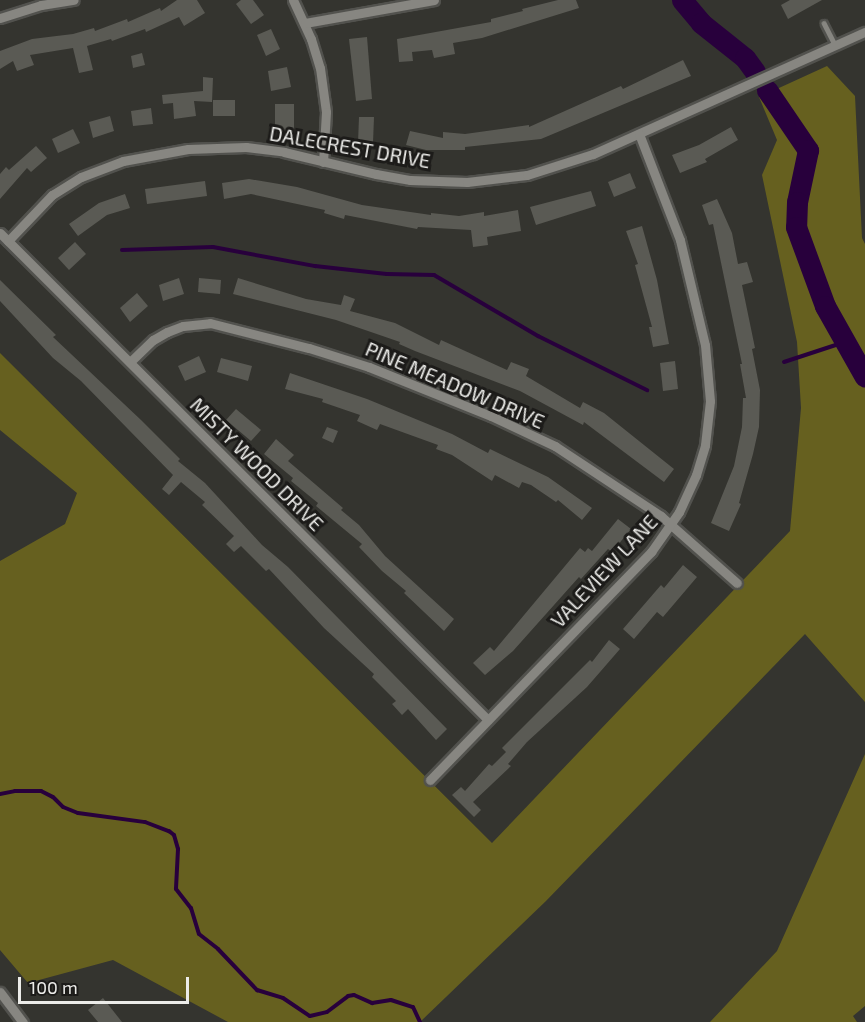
<!DOCTYPE html>
<html>
<head>
<meta charset="utf-8">
<style>
  body { margin:0 }
  #map { position:relative; width:865px; height:1022px; overflow:hidden; background:#34342f; font-family:"Exo 2",sans-serif }
  div>[style] { position:absolute }
  [style*='--x'] { left:calc(var(--x)*1px); top:calc(var(--y)*1px); width:calc(var(--w)*1px); rotate:calc(var(--a)*1deg) }
  .green>* { inset:0; background:#66601f }
  .stream>* { height:4px; margin:-2px; padding:0 2px; transform-origin:2px; border-radius:2px; background:#28003c }
  .river>* { height:21px; margin:-10.5px; padding:0 10.5px; transform-origin:10.5px; border-radius:10.5px; background:#28003c }
  .building>* { inset:0; background:#5a5a54 }
  .roads { filter:drop-shadow(2px 0 #52524e) drop-shadow(-2px 0 #52524e) drop-shadow(0 2px #52524e) drop-shadow(0 -2px #52524e) }
  .lane>* { height:4.5px; margin:-2.25px; padding:0 2.25px; transform-origin:2.25px; border-radius:2.25px; background:#878681 }
  .street>* { height:9px; margin:-4.5px; padding:0 4.5px; transform-origin:4.5px; border-radius:4.5px; background:#878681 }
  span { translate:-50% -50%; white-space:nowrap; text-align:center; line-height:1.15; -webkit-text-stroke:6px #1c1b19; paint-order:stroke }
  .street-label { font-size:20px; color:#ecece9 }
  .scale { position:absolute; left:18px; top:977px; width:171px; height:27px; box-sizing:border-box; border:3px solid #ecece9; border-top:0; padding-left:8px; font-size:18px; line-height:21px; white-space:nowrap; color:#ecece9; -webkit-text-stroke:4px #1c1b19; paint-order:stroke }
</style>
</head>
<body>
<div id="map">
  <div class="green">
    <i style="clip-path:polygon(827px 66px,855px 96px,862px 238px,865px 244px,865px 702px,805px 634px,546px 901px,420px 1022px,228px 1022px,113px 960px,28px 983px,0 950px,0 561px,65px 524px,77px 493px,0 430px,0 353px,492px 843px,790px 531px,801px 408px,797px 342px,762px 175px,777px 140px,759px 97px)"></i>
    <i style="clip-path:polygon(865px 754px,865px 1006px,853px 1016px,857px 1022px,710px 1022px,777px 951px)"></i>
  </div>
  <div class="stream">
    <i style="--x:122;--y:250;--w:91;--a:-1.9"></i>
    <i style="--x:213;--y:247;--w:104;--a:10.6"></i>
    <i style="--x:315;--y:266;--w:72;--a:6.3"></i>
    <i style="--x:387;--y:274;--w:47;--a:1.2"></i>
    <i style="--x:434;--y:275;--w:121;--a:30.4"></i>
    <i style="--x:538;--y:336;--w:122;--a:26.4"></i>
    <i style="--x:784;--y:362;--w:64;--a:-18.2"></i>
    <i style="--x:0;--y:794;--w:15;--a:-11"></i>
    <i style="--x:15;--y:791;--w:26;--a:0"></i>
    <i style="--x:41;--y:791;--w:13;--a:27"></i>
    <i style="--x:53;--y:797;--w:14;--a:45"></i>
    <i style="--x:63;--y:807;--w:16;--a:22"></i>
    <i style="--x:78;--y:813;--w:68;--a:7.7"></i>
    <i style="--x:145;--y:822;--w:26;--a:21"></i>
    <i style="--x:169;--y:831;--w:6;--a:39"></i>
    <i style="--x:174;--y:835;--w:15;--a:74"></i>
    <i style="--x:178;--y:849;--w:40;--a:92.9"></i>
    <i style="--x:176;--y:889;--w:24;--a:52"></i>
    <i style="--x:191;--y:908;--w:27;--a:73"></i>
    <i style="--x:199;--y:934;--w:24;--a:38"></i>
    <i style="--x:218;--y:949;--w:57;--a:46.4"></i>
    <i style="--x:257;--y:990;--w:27;--a:17"></i>
    <i style="--x:283;--y:998;--w:32;--a:34"></i>
    <i style="--x:310;--y:1016;--w:17;--a:-13"></i>
    <i style="--x:327;--y:1012;--w:26;--a:-37"></i>
    <i style="--x:348;--y:996;--w:6;--a:-9"></i>
    <i style="--x:354;--y:995;--w:20;--a:24"></i>
    <i style="--x:372;--y:1003;--w:19;--a:-9"></i>
    <i style="--x:391;--y:1000;--w:23;--a:18"></i>
    <i style="--x:413;--y:1007;--w:17;--a:65"></i>
  </div>
  <div class="river">
    <i style="--x:682;--y:0;--w:30;--a:50"></i>
    <i style="--x:701;--y:23;--w:56;--a:38.5"></i>
    <i style="--x:745;--y:58;--w:17;--a:54"></i>
    <i style="--x:767;--y:90;--w:73;--a:55.7"></i>
    <i style="--x:808;--y:150;--w:53;--a:101.9"></i>
    <i style="--x:797;--y:202;--w:25;--a:92"></i>
    <i style="--x:796;--y:227;--w:84;--a:69.8"></i>
    <i style="--x:825;--y:306;--w:81;--a:60.6"></i>
  </div>
  <div class="building">
    <i style="clip-path:polygon(177px 0,197px 0,205px 13px,184px 26px,179px 17px,146px 32px,145px 29px,112px 41px,111px 39px,87px 46px,93px 70px,79px 73px,73px 48px,30px 55px,34px 65px,17px 71px,13px 61px,0 69px,0 51px,32px 39px,73px 34px,94px 28px,95px 31px,127px 19px,128px 22px,160px 8px,161px 11px)"></i>
    <i style="clip-path:polygon(241px 0,253px 0,264px 15px,251px 24px,236px 4px)"></i>
    <i style="clip-path:polygon(558px 0,576px 0,579px 8px,482px 38px,453px 43px,455px 54px,434px 58px,432px 50px,412px 52px,413px 61px,399px 62px,397px 39px,491px 22px,491px 19px,523px 11px,522px 9px)"></i>
    <i style="clip-path:polygon(790px 0,822px 0,788px 19px,781px 5px)"></i>
    <i style="clip-path:polygon(271px 29px,280px 49px,266px 56px,257px 35px)"></i>
    <i style="clip-path:polygon(367px 37px,372px 99px,356px 101px,349px 39px)"></i>
    <i style="clip-path:polygon(142px 53px,145px 65px,133px 68px,131px 56px)"></i>
    <i style="clip-path:polygon(683px 60px,691px 76px,541px 139px,465px 147px,465px 150px,426px 150px,406px 145px,410px 131px,443px 138px,443px 132px,465px 134px,529px 125px,529px 127px,621px 86px,623px 89px)"></i>
    <i style="clip-path:polygon(287px 67px,291px 87px,271px 91px,268px 71px)"></i>
    <i style="clip-path:polygon(203px 77px,213px 78px,212px 102px,194px 101px,196px 116px,174px 119px,173px 103px,163px 104px,162px 95px,203px 91px)"></i>
    <i style="clip-path:polygon(213px 100px,235px 100px,235px 116px,213px 116px)"></i>
    <i style="clip-path:polygon(275px 104px,294px 104px,294px 132px,275px 132px)"></i>
    <i style="clip-path:polygon(151px 108px,153px 124px,133px 126px,131px 111px)"></i>
    <i style="clip-path:polygon(110px 116px,114px 131px,93px 138px,89px 122px)"></i>
    <i style="clip-path:polygon(359px 117px,374px 117px,373px 143px,358px 143px)"></i>
    <i style="clip-path:polygon(731px 127px,738px 140px,705px 159px,707px 162px,680px 173px,672px 155px,699px 145px)"></i>
    <i style="clip-path:polygon(73px 129px,80px 143px,58px 153px,52px 139px)"></i>
    <i style="clip-path:polygon(36px 146px,47px 158px,31px 172px,27px 168px,0 199px,0 174px,6px 167px,9px 170px)"></i>
    <i style="clip-path:polygon(630px 173px,636px 188px,614px 197px,608px 182px)"></i>
    <i style="clip-path:polygon(249px 179px,297px 187px,362px 205px,431px 215px,431px 213px,459px 216px,484px 212px,484px 216px,518px 210px,521px 231px,487px 237px,488px 245px,473px 247px,471px 230px,418px 227px,417px 229px,345px 215px,344px 219px,324px 213px,325px 210px,251px 194px,224px 199px,222px 183px)"></i>
    <i style="clip-path:polygon(205px 181px,207px 196px,147px 204px,145px 189px)"></i>
    <i style="clip-path:polygon(591px 191px,596px 206px,536px 225px,530px 207px)"></i>
    <i style="clip-path:polygon(125px 194px,130px 208px,107px 215px,78px 236px,69px 224px,99px 203px)"></i>
    <i style="clip-path:polygon(717px 199px,732px 233px,738px 264px,747px 262px,753px 282px,742px 285px,755px 348px,752px 349px,760px 390px,759px 427px,753px 454px,739px 503px,741px 504px,729px 531px,711px 523px,734px 466px,742px 427px,743px 398px,746px 398px,740px 364px,742px 364px,713px 224px,709px 225px,702px 205px)"></i>
    <i style="clip-path:polygon(642px 226px,657px 280px,669px 344px,653px 347px,649px 327px,652px 327px,635px 265px,638px 264px,626px 231px)"></i>
    <i style="clip-path:polygon(75px 242px,86px 254px,69px 270px,58px 258px)"></i>
    <i style="clip-path:polygon(179px 278px,184px 294px,163px 301px,159px 285px)"></i>
    <i style="clip-path:polygon(199px 278px,221px 280px,220px 294px,198px 292px)"></i>
    <i style="clip-path:polygon(238px 278px,306px 299px,341px 305px,344px 295px,355px 299px,350px 311px,395px 323px,439px 345px,441px 340px,507px 370px,511px 362px,529px 369px,526px 376px,580px 408px,583px 402px,604px 413px,674px 469px,664px 482px,584px 422px,583px 425px,520px 391px,415px 351px,399px 344px,400px 342px,336px 320px,233px 294px)"></i>
    <i style="clip-path:polygon(0 280px,56px 335px,53px 337px,141px 420px,180px 459px,178px 461px,205px 483px,262px 545px,288px 567px,447px 729px,436px 740px,408px 709px,402px 715px,392px 704px,396px 701px,372px 677px,374px 674px,324px 628px,269px 569px,266px 571px,241px 546px,234px 552px,226px 544px,234px 536px,202px 505px,205px 502px,181px 482px,169px 495px,162px 489px,173px 475px,81px 381px,53px 358px,0 301px)"></i>
    <i style="clip-path:polygon(137px 293px,148px 306px,130px 322px,120px 308px)"></i>
    <i style="clip-path:polygon(199px 356px,206px 372px,185px 381px,178px 366px)"></i>
    <i style="clip-path:polygon(221px 358px,252px 366px,248px 381px,217px 372px)"></i>
    <i style="clip-path:polygon(675px 361px,678px 389px,663px 391px,660px 363px)"></i>
    <i style="clip-path:polygon(290px 373px,367px 399px,452px 434px,488px 453px,490px 449px,548px 477px,592px 508px,582px 520px,558px 500px,556px 502px,531px 485px,522px 482px,519px 488px,495px 475px,492px 481px,452px 455px,436px 449px,438px 445px,380px 424px,377px 430px,357px 421px,360px 415px,322px 402px,323px 399px,285px 389px)"></i>
    <i style="clip-path:polygon(236px 409px,261px 430px,251px 441px,226px 420px)"></i>
    <i style="clip-path:polygon(327px 427px,338px 431px,333px 443px,322px 438px)"></i>
    <i style="clip-path:polygon(276px 439px,294px 455px,288px 461px,343px 508px,341px 510px,359px 525px,385px 556px,454px 619px,444px 631px,404px 593px,406px 591px,382px 571px,359px 547px,362px 544px,316px 506px,318px 503px,291px 481px,293px 478px,264px 454px)"></i>
    <i style="clip-path:polygon(618px 519px,631px 529px,612px 552px,608px 549px,581px 579px,579px 577px,513px 651px,485px 675px,473px 663px,490px 647px,494px 651px,580px 548px,585px 552px,588px 548px,592px 551px)"></i>
    <i style="clip-path:polygon(683px 565px,697px 577px,663px 617px,657px 612px,634px 639px,623px 629px,661px 585px,664px 588px)"></i>
    <i style="clip-path:polygon(609px 640px,620px 649px,587px 687px,527px 742px,508px 764px,511px 766px,473px 802px,481px 810px,474px 817px,452px 795px,461px 787px,465px 791px,489px 764px,492px 766px,506px 752px,502px 748px,590px 660px,592px 662px)"></i>
    <i style="clip-path:polygon(103px 998px,122px 1022px,98px 1022px,88px 1010px)"></i>
  </div>
  <div class="roads">
    <div class="lane">
      <i style="--x:824;--y:23;--w:25;--a:63"></i>
    </div>
    <div class="street">
      <i style="--x:293;--y:0;--w:43;--a:65.2"></i>
      <i style="--x:311;--y:39;--w:30;--a:73"></i>
      <i style="--x:320;--y:68;--w:44;--a:82.2"></i>
      <i style="--x:326;--y:112;--w:50;--a:93.4"></i>
      <i style="--x:0;--y:18;--w:43;--a:-17.6"></i>
      <i style="--x:41;--y:5;--w:33;--a:-9"></i>
      <i style="--x:305;--y:23;--w:131;--a:-10.1"></i>
      <i style="--x:0;--y:233;--w:689;--a:44.94"></i>
      <i style="--x:8;--y:241;--w:64;--a:-46.3"></i>
      <i style="--x:52;--y:195;--w:34;--a:-32"></i>
      <i style="--x:81;--y:177;--w:45;--a:-20.9"></i>
      <i style="--x:123;--y:161;--w:66;--a:-10.5"></i>
      <i style="--x:188;--y:149;--w:58;--a:-2"></i>
      <i style="--x:246;--y:147;--w:38;--a:7"></i>
      <i style="--x:284;--y:152;--w:95;--a:13.4"></i>
      <i style="--x:376;--y:174;--w:35;--a:10"></i>
      <i style="--x:410;--y:180;--w:57;--a:2"></i>
      <i style="--x:467;--y:182;--w:60;--a:-6.7"></i>
      <i style="--x:527;--y:175;--w:69;--a:-17.7"></i>
      <i style="--x:593;--y:154;--w:298;--a:-24.2"></i>
      <i style="--x:130;--y:362;--w:32;--a:-44"></i>
      <i style="--x:153;--y:340;--w:16;--a:-30"></i>
      <i style="--x:167;--y:332;--w:17;--a:-21"></i>
      <i style="--x:183;--y:326;--w:27;--a:-6"></i>
      <i style="--x:210;--y:323;--w:102;--a:14.2"></i>
      <i style="--x:309;--y:348;--w:63;--a:17.6"></i>
      <i style="--x:369;--y:367;--w:131;--a:21.9"></i>
      <i style="--x:491;--y:416;--w:71;--a:25.1"></i>
      <i style="--x:555;--y:446;--w:127;--a:33.4"></i>
      <i style="--x:661;--y:516;--w:101;--a:41.4"></i>
      <i style="--x:430;--y:780;--w:318;--a:-45.9"></i>
      <i style="--x:651;--y:552;--w:49;--a:-55"></i>
      <i style="--x:679;--y:512;--w:41;--a:-65.3"></i>
      <i style="--x:696;--y:475;--w:31;--a:-73"></i>
      <i style="--x:705;--y:445;--w:44;--a:-83.5"></i>
      <i style="--x:710;--y:401;--w:56;--a:-95.1"></i>
      <i style="--x:705;--y:345;--w:108;--a:-103.4"></i>
      <i style="--x:680;--y:240;--w:114;--a:-111.1"></i>
      <i style="--x:0;--y:992;--w:38;--a:53"></i>
    </div>
  </div>
  <div class="street-label">
    <span style="left:350px;top:147px;rotate:10deg">DALECREST DRIVE</span>
    <span style="left:455px;top:385px;rotate:23deg">PINE MEADOW DRIVE</span>
    <span style="left:257px;top:464px;rotate:45deg">MISTY WOOD DRIVE</span>
    <span style="left:604px;top:571px;rotate:-47deg">VALEVIEW LANE</span>
  </div>
  <div class="scale">100 m</div>
</div>
</body>
</html>
